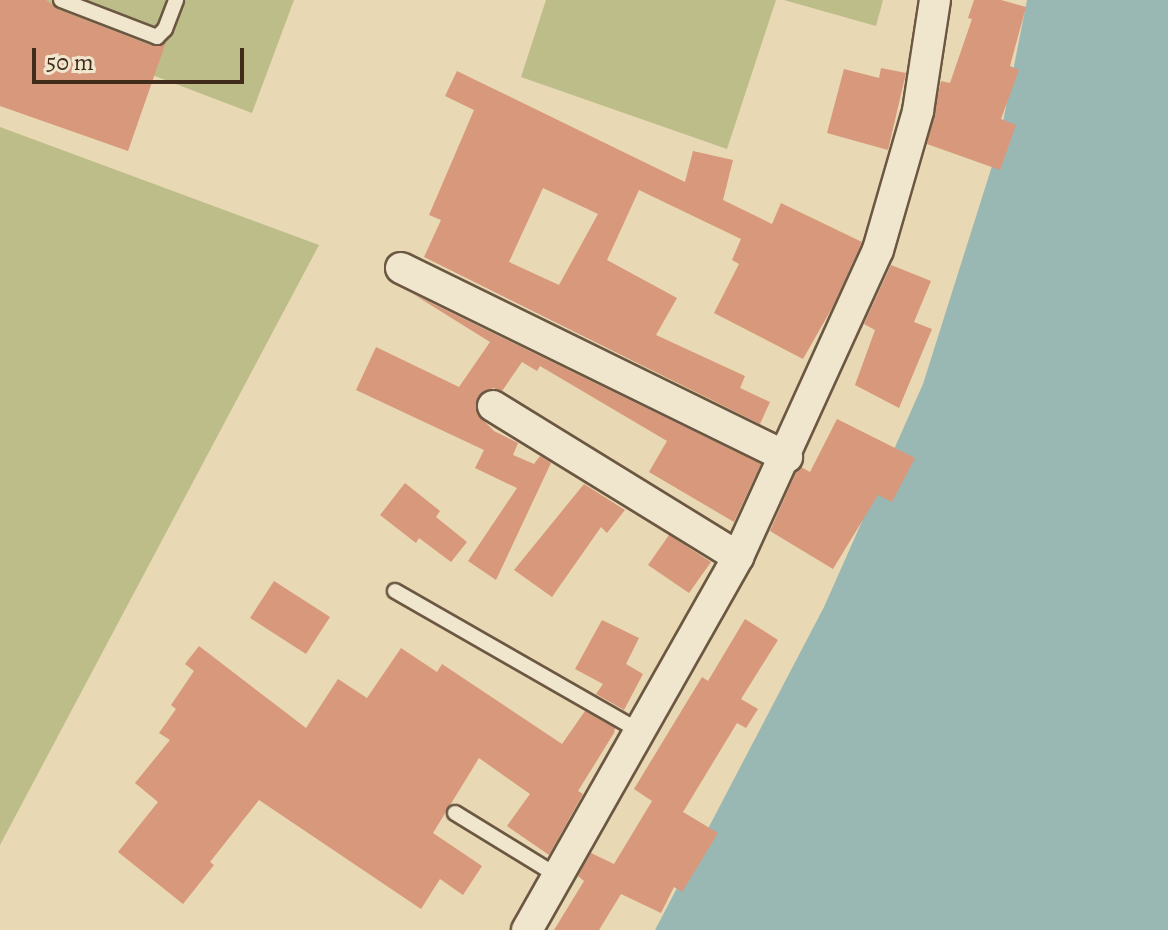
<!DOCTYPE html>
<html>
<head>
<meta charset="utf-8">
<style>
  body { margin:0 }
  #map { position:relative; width:1168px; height:930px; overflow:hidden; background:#e8d8b3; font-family:Alegreya,serif }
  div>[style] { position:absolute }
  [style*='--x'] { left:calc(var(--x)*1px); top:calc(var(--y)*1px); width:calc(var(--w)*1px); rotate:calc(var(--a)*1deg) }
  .green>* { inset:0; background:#bcbd89 }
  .water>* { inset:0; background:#99b8b4 }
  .building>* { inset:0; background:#d8987c }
  .roads { filter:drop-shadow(2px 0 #6b5742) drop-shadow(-2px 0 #6b5742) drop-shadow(0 2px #6b5742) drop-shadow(0 -2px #6b5742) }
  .lane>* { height:14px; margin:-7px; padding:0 7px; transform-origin:7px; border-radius:7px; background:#f0e6ce }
  .street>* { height:30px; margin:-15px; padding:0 15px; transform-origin:15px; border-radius:15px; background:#f0e6ce }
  span { translate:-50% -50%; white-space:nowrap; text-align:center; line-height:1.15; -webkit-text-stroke:6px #f0e6ce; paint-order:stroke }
  .scale { position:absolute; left:32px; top:48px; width:212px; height:36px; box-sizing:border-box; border:4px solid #412c1c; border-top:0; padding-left:10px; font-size:24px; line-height:28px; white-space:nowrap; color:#412c1c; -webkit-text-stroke:6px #f0e6ce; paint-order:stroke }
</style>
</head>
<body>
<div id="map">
  <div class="green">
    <i style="clip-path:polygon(0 0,294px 0,252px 113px,0 17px)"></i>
    <i style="clip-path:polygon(546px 0,776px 0,727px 149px,521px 77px)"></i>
    <i style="clip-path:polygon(784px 0,883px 0,876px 26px)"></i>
    <i style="clip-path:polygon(0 127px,319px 245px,0 845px)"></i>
  </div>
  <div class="water">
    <i style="clip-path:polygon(1027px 0,1168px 0,1168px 930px,655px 930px,824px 607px,923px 384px,998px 147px)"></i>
  </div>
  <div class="building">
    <i style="clip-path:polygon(0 0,46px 0,57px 9px,153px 46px,166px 42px,128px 151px,0 106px)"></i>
    <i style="clip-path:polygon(974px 0,1001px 0,1026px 7px,1010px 66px,1019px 70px,1001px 119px,1016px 125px,1000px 170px,927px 144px,941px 81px,950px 83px,972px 19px,968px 18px)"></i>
    <i style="clip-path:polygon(881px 68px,906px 73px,888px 150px,827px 133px,844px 69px,879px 78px)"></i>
    <i style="clip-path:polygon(evenodd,457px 71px,685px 182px,693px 151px,733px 160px,723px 200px,772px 224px,781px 203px,862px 242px,832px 308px,803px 359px,714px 313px,739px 264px,732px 260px,741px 239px,639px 190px,607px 260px,677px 298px,656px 335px,745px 376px,740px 388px,770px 402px,760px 424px,424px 257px,441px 220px,429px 215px,474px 110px,445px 96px,457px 71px,543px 188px,598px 214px,559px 285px,509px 262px,543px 188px)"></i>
    <i style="clip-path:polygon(891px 265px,931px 281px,914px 322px,932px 329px,899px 408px,855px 385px,875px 330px,864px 324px)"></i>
    <i style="clip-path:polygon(413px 294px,761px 464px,734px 522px,649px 472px,667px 441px,540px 366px,537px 371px,522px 362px,502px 391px,493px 388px,478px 396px,477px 414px,494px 431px,518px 443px,513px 455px,534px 464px,540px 456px,551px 463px,496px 580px,468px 561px,517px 488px,475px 468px,484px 450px,356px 390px,376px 347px,459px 387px,490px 342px)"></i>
    <i style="clip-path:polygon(837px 419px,915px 458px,892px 502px,878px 495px,833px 569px,770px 531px,796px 472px,801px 467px,810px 472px)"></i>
    <i style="clip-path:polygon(405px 483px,440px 511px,436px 517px,467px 542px,451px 562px,419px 538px,416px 543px,380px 515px)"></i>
    <i style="clip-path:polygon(584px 484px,625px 510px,607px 533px,601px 527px,552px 597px,514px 570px)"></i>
    <i style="clip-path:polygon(669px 535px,711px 562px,689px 593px,648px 565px)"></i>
    <i style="clip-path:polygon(274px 581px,330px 617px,306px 654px,250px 618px)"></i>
    <i style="clip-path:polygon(745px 619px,778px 640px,741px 699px,758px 709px,746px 728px,737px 723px,683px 812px,718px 833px,682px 892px,674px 887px,661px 913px,621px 894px,599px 930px,554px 930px,584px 881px,578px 876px,591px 853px,614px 864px,652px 801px,634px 789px,702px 677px,708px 681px)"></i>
    <i style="clip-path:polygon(602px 620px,639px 638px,626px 664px,643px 674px,624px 710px,596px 694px,603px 684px,575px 669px)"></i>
    <i style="clip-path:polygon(199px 646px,306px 728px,338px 679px,367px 698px,401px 648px,437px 672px,442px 664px,562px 744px,585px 711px,615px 728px,614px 733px,578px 791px,583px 794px,549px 855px,507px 826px,530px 794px,479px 758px,433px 833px,482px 866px,463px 895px,440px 879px,421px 909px,259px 800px,210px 862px,214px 865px,183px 904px,118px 852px,158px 802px,135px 783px,170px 740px,159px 733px,176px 709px,171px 705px,194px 671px,185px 664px)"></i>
  </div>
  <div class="roads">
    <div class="lane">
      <i style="--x:61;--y:0;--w:103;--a:21.1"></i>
      <i style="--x:157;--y:37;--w:11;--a:-45"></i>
      <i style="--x:165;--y:29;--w:31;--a:-69"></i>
      <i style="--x:395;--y:591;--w:280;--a:29.8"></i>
      <i style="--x:455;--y:813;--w:121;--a:31.5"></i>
    </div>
    <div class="street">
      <i style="--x:401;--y:268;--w:430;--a:26.1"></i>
      <i style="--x:493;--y:406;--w:288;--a:31.6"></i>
      <i style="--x:527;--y:930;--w:429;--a:-60.5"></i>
      <i style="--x:738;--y:557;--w:337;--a:-65.5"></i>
      <i style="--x:878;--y:250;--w:145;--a:-73.9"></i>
      <i style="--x:918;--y:111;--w:112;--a:-81.3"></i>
    </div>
  </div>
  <div class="scale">50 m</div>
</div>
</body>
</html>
